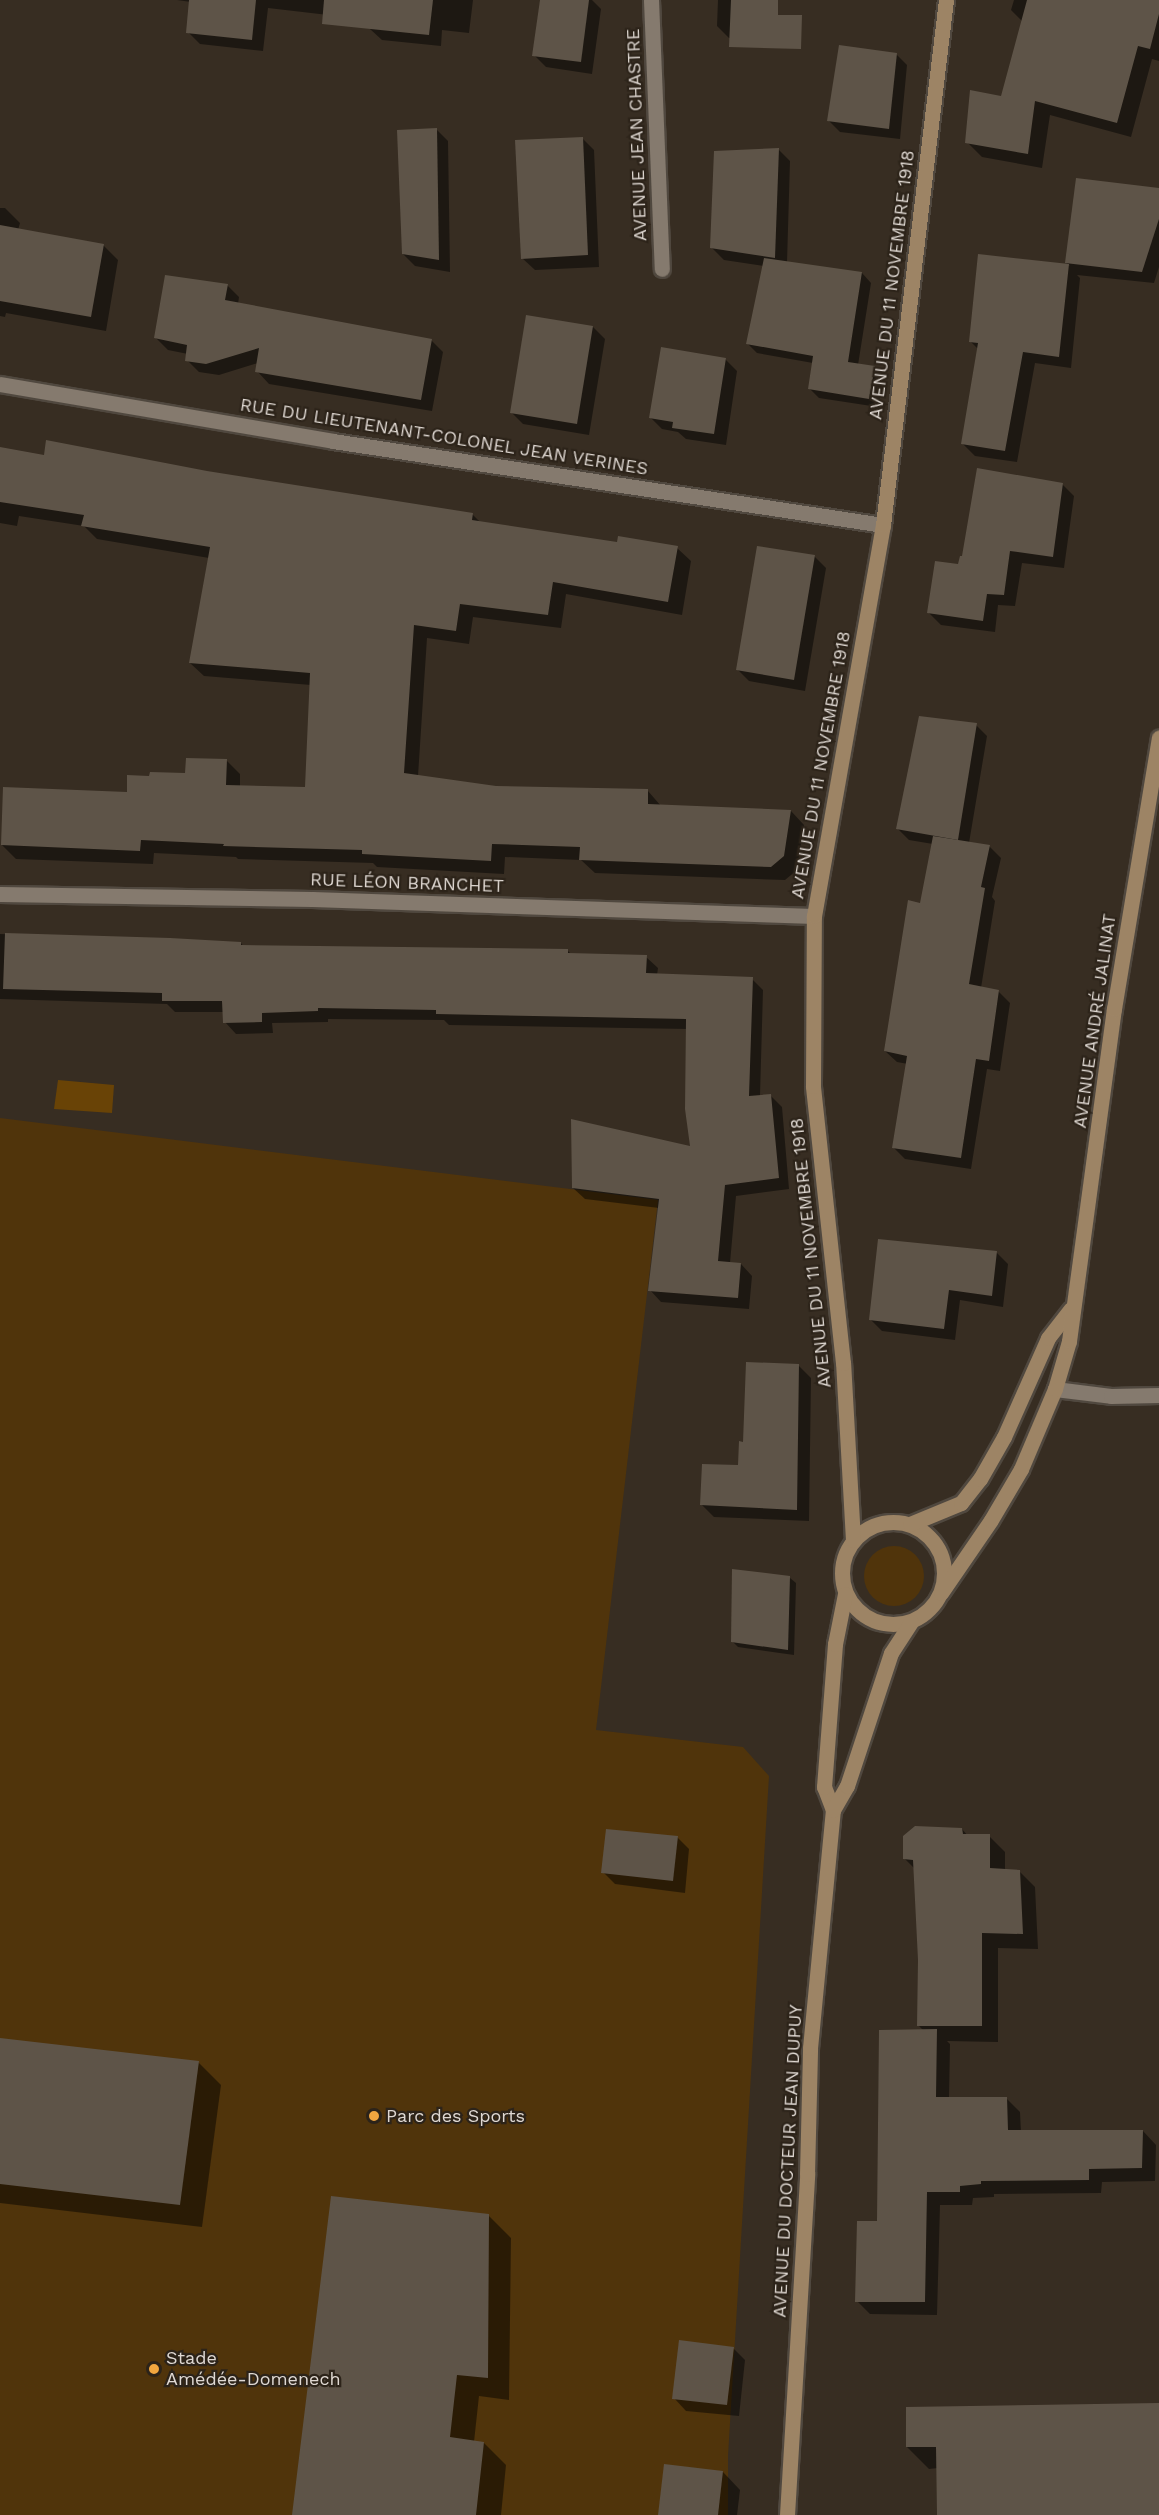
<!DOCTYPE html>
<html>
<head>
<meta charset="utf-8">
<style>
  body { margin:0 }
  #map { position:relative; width:1159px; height:2515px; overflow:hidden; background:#372d22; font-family:"Work Sans",sans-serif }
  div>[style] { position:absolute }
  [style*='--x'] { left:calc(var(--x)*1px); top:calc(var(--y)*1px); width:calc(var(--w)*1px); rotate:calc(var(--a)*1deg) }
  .green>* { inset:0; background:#50340b }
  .round { border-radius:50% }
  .water>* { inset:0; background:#694306 }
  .shadow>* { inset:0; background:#0007 }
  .building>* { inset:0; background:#5e5448 }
  .roads { filter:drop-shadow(2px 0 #50483f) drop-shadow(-2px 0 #50483f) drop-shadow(0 2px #50483f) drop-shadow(0 -2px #50483f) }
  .lane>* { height:15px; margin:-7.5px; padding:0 7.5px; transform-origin:7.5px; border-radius:7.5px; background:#857a6e }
  .street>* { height:15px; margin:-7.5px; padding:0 7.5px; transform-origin:7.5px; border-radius:7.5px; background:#857a6e }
  .secondary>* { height:15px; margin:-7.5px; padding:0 7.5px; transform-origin:7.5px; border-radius:7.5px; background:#9d8465 }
  .secondary>.ring { margin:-7.5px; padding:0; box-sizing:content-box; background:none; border:15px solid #9d8465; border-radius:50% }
  .dots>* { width:16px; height:16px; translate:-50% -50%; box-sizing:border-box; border:3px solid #2c2319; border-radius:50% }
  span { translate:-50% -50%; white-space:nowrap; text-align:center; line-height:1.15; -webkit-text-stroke:4.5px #2c2319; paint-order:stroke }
  .street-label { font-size:18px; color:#dfd8d2 }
  .poi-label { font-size:18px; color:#dfd8d2 }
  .left { translate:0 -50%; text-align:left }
</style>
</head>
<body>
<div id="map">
  <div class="green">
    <i style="clip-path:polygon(0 1118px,658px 1200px,596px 1730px,743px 1747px,769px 1776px,728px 2456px,728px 2515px,0 2515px)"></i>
    <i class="round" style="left:864px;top:1546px;width:60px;height:60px"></i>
  </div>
  <div class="water">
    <i style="clip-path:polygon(58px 1080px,114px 1085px,112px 1113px,54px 1109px)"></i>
  </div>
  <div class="shadow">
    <i style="clip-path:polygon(177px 0,473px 0,469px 33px,442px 30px,441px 46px,382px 40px,370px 29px,371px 20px,268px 8px,263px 51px,200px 44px,188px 32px,191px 2px)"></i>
    <i style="clip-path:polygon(542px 0,592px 0,601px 9px,592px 74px,546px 67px,534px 55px)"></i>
    <i style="clip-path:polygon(718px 0,764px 0,771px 38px,729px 38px,717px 26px)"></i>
    <i style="clip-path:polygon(1014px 0,1159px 0,1159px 61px,1152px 59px,1131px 137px,1050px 115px,1042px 168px,982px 157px,967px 142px,1002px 98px,1023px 22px,1011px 10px)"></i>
    <i style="clip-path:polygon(896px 54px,907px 65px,900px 139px,840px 132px,829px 121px)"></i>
    <i style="clip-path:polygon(436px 129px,448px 141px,450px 272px,415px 266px,403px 254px)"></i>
    <i style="clip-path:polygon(582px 138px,594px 150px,599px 267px,535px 270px,522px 258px)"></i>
    <i style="clip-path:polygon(778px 149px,790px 161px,787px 263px,862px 273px,871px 283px,858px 365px,874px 368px,884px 377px,878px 407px,819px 398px,809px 388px,813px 363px,757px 353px,748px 344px,764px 266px,724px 260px,712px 248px)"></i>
    <i style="clip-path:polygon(1159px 190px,1159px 267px,1154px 283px,1077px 275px,1080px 278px,1071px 368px,1035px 363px,1017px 462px,975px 456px,963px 444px,979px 350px,971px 342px,979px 255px,1070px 266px,1066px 263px)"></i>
    <i style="clip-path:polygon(0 208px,5px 208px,20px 223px,18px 230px,104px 246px,118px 260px,106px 331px,6px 313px,5px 317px,0 316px)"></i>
    <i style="clip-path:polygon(227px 285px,239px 297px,238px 304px,431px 340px,443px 352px,432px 411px,269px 384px,257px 371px,258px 363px,219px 375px,199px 372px,187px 360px,188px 354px,168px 350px,156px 338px)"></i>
    <i style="clip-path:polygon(593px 327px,605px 339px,589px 435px,523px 424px,511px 412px)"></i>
    <i style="clip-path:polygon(725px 359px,737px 371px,726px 445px,686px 439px,678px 432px,662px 429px,650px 417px)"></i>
    <i style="clip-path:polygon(0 449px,45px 456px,207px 472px,473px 515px,481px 523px,619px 543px,677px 548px,691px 561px,682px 615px,566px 594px,561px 628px,473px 617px,469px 644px,427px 638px,418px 776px,496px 787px,648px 791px,661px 806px,791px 811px,804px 825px,797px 870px,785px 880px,595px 873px,581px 860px,505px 857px,504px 874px,377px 867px,373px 863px,238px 859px,236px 857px,154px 853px,153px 864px,16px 859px,2px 845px,128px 794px,151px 778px,187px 775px,226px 760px,240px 774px,240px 787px,307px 789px,311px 685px,204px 676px,190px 663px,209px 558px,97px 539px,84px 526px,19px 516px,17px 526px,0 523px)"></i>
    <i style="clip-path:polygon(1062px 484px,1074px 496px,1064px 568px,1022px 563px,1015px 606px,998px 605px,995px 632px,941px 625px,929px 613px,960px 565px)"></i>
    <i style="clip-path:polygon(814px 556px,826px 568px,805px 691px,749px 681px,737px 669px)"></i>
    <i style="clip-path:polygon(976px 725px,987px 736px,969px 843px,989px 846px,1001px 858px,992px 897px,995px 901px,981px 988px,998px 991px,1010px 1003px,1000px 1071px,987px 1069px,971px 1169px,905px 1159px,894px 1148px,908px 1064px,897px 1062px,885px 1051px,921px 904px,933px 844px,909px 840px,898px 829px)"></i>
    <i style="clip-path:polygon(0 934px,170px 940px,241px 943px,244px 947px,568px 951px,572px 955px,646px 957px,658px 968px,657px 975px,752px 979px,763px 990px,760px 1096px,770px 1095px,782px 1107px,789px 1189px,736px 1196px,730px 1263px,741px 1264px,752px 1276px,749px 1309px,661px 1302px,650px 1290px,659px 1208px,585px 1199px,573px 1188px,692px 1148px,688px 1029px,449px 1025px,444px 1020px,328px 1019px,328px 1022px,272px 1023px,273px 1033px,236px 1034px,225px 1022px,224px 1012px,175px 1012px,167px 1004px,0 999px)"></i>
    <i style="clip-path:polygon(997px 1253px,1008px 1264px,1003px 1307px,960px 1300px,955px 1340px,882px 1331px,870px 1319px)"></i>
    <i style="clip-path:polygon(799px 1366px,811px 1378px,809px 1521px,714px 1517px,702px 1505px,739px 1467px,745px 1443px)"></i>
    <i style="clip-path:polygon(790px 1578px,796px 1583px,794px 1655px,738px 1647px,732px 1641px)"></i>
    <i style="clip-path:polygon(962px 1829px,968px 1836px,989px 1836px,1005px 1852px,1005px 1870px,1019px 1871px,1035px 1887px,1038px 1949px,998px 1948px,998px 2042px,947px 2041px,950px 2044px,949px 2098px,1007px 2099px,1020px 2112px,1021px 2132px,1143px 2131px,1156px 2145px,1155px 2181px,1102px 2182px,1101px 2193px,994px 2194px,994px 2197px,973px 2198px,972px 2205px,940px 2205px,937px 2315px,870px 2314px,857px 2301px,924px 2031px,918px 2025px,919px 1960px,915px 1869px,904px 1858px)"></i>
    <i style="clip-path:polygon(677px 1837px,689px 1849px,685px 1893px,615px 1884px,603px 1872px)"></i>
    <i style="clip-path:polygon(0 2040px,198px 2062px,221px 2085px,202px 2227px,0 2203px)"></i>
    <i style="clip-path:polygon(488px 2215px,511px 2238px,509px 2400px,479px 2396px,474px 2442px,484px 2443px,506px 2465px,501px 2515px,293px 2515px)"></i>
    <i style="clip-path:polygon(733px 2348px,745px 2360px,739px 2416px,686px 2411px,674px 2398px)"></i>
    <i style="clip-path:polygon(1159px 2405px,1159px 2515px,938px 2515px,938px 2468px,929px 2469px,907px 2447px)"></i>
    <i style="clip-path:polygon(723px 2472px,740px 2490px,737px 2515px,660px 2515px)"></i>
  </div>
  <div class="building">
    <i style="clip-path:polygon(189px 0,256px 0,252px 40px,186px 33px)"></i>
    <i style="clip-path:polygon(324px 0,433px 0,429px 35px,322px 24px)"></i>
    <i style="clip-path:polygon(540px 0,589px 0,581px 62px,532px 56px)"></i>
    <i style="clip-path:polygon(731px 0,778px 0,778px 15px,802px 15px,801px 49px,729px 47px)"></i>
    <i style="clip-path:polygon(1027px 0,1159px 0,1159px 14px,1150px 49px,1138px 46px,1117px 123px,1035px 101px,1028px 154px,965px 143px,970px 90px,1001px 96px)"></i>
    <i style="clip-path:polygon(839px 45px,897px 53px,889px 129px,827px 121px)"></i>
    <i style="clip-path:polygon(437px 128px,439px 260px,402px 254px,397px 130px)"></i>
    <i style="clip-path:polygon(583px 137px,588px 255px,521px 259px,515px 140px)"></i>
    <i style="clip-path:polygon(779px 148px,775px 258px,710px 248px,714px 151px)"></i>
    <i style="clip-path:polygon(1076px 178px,1159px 188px,1159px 219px,1142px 272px,1065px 263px)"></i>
    <i style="clip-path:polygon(0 225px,104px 244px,91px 317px,0 301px)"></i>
    <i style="clip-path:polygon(978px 254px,1069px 264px,1059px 357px,1023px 352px,1005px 451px,961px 444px,978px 343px,969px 342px)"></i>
    <i style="clip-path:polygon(764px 258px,862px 272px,848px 362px,875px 366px,869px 399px,808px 389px,813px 356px,746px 344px)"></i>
    <i style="clip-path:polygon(165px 275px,228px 284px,225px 300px,432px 339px,421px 400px,255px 372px,259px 348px,206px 364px,185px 361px,187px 345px,154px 338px)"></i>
    <i style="clip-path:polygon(526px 315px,593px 326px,577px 424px,510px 413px)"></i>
    <i style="clip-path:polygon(661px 347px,726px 358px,714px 434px,672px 428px,673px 422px,649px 418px)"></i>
    <i style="clip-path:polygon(46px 440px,207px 471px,473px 513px,472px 520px,617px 542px,618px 536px,678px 546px,668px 602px,553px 582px,548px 615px,460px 604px,456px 631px,414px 625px,404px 773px,496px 786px,648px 789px,648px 804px,791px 810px,784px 856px,771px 867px,579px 860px,580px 847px,492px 844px,491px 861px,362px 854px,362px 850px,223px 846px,224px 844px,141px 840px,140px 851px,1px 845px,3px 787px,127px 792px,127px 775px,149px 776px,150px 772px,185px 773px,186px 758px,227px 759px,226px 785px,305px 787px,310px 673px,189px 663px,210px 547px,81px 526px,84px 515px,0 502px,0 447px,44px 455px)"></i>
    <i style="clip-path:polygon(977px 468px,1063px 483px,1053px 557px,1010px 551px,1004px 595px,987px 594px,983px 621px,927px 613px,935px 561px,958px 564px,960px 556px,962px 556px)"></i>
    <i style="clip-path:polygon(757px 546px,815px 555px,794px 680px,736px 670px)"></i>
    <i style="clip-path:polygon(919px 716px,977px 723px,958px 840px,896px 829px)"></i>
    <i style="clip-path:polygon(933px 836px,990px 845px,981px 887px,985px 888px,969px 984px,999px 990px,989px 1061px,976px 1059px,961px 1158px,892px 1148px,907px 1056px,884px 1051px,908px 900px,920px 903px)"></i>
    <i style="clip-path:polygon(5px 933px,170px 938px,241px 942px,241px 945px,568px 949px,568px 953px,647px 955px,646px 973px,753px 977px,749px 1096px,771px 1094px,779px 1178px,725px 1185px,718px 1261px,741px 1263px,738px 1298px,648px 1291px,659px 1199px,572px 1188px,571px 1119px,690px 1146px,685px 1109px,686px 1019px,436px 1014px,436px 1010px,318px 1008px,318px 1011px,262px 1013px,262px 1022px,223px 1023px,222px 1001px,162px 1001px,162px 993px,3px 989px)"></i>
    <i style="clip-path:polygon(878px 1239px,997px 1251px,992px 1296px,949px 1290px,944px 1329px,869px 1320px)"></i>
    <i style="clip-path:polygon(746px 1362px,799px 1364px,797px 1510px,700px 1505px,702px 1464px,738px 1465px,739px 1441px,743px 1442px)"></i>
    <i style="clip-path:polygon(732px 1569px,790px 1576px,788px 1650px,731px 1642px)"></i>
    <i style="clip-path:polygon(915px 1826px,962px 1828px,963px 1834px,990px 1834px,990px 1868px,1020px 1870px,1023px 1934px,982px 1933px,982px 2026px,917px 2026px,918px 1960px,913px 1860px,903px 1859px,903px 1836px)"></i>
    <i style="clip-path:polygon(606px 1829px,678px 1836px,673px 1881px,601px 1873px)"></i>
    <i style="clip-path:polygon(937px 2029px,936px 2097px,1007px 2097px,1008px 2130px,1143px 2130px,1142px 2168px,1089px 2169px,1089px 2180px,981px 2181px,981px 2184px,960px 2186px,960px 2192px,927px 2192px,925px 2302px,855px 2302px,857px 2221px,877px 2221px,879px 2030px)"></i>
    <i style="clip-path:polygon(0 2038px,199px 2061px,180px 2205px,0 2184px)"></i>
    <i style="clip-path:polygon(331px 2196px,489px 2214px,488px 2378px,457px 2375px,450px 2437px,484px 2442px,476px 2515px,292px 2515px)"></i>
    <i style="clip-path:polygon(679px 2340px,734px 2347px,727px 2405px,672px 2399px)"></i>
    <i style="clip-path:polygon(1159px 2403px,1159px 2515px,937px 2515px,936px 2447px,906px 2447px,906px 2407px)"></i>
    <i style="clip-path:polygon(664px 2464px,723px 2471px,718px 2515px,658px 2515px)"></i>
  </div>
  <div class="roads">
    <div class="lane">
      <i style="--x:1055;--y:1389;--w:56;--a:7.1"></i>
      <i style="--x:1111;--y:1396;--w:48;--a:-1.2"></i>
    </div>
    <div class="street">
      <i style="--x:651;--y:0;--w:269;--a:87.7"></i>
      <i style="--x:0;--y:384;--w:338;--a:9.7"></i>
      <i style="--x:333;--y:441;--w:556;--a:8.68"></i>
      <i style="--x:0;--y:894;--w:312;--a:0.9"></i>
      <i style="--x:312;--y:899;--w:502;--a:1.94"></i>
    </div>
    <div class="secondary">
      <i class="ring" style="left:842px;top:1522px;width:87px;height:87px"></i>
      <i style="--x:910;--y:1524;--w:55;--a:-22.4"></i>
      <i style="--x:961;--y:1503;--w:31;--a:-52"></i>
      <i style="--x:980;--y:1479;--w:48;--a:-60.3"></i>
      <i style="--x:1004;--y:1437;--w:108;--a:-66"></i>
      <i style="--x:1048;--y:1338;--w:37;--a:-52"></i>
      <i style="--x:853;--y:1540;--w:177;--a:-93.2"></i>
      <i style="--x:843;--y:1363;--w:279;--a:-96.2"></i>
      <i style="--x:813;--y:1086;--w:170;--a:-89.7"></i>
      <i style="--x:814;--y:916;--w:397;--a:-80"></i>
      <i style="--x:883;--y:525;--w:529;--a:-83.16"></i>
      <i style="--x:941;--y:1593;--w:88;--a:-55.6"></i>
      <i style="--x:991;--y:1520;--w:59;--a:-59.5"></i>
      <i style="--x:1021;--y:1469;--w:87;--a:-67"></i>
      <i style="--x:1055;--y:1389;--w:50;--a:-73.7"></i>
      <i style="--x:1069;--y:1341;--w:335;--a:-82.3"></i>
      <i style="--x:1114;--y:1009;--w:275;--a:-80.6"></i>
      <i style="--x:833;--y:1810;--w:25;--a:-111"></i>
      <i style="--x:824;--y:1787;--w:143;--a:-85.6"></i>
      <i style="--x:835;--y:1644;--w:51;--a:-78.7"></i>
      <i style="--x:787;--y:2515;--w:342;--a:-86.6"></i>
      <i style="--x:807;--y:2174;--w:126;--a:-88.6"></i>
      <i style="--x:810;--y:2048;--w:239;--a:-84.5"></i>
      <i style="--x:833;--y:1810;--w:28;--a:-60"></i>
      <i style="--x:847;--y:1786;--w:140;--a:-71.7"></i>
      <i style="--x:891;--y:1653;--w:37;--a:-57"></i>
    </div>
  </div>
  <div class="dots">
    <i style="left:374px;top:2116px;background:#f1a63f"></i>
    <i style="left:154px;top:2369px;background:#f1a63f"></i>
  </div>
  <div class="street-label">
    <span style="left:637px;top:135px;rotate:-92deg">AVENUE JEAN CHASTRE</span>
    <span style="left:892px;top:285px;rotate:-83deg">AVENUE DU 11 NOVEMBRE 1918</span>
    <span style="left:444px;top:437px;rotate:9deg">RUE DU LIEUTENANT-COLONEL JEAN VERINES</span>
    <span style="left:821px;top:765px;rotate:-80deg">AVENUE DU 11 NOVEMBRE 1918</span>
    <span style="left:407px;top:883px;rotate:2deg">RUE LÉON BRANCHET</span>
    <span style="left:1095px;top:1021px;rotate:-82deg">AVENUE ANDRÉ JALINAT</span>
    <span style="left:811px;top:1253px;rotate:-96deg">AVENUE DU 11 NOVEMBRE 1918</span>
    <span style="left:788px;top:2161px;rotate:-87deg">AVENUE DU DOCTEUR JEAN DUPUY</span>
  </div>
  <div class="poi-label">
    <span class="left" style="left:386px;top:2116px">Parc des Sports</span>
    <span class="left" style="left:166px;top:2369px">Stade<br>Amédée-Domenech</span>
  </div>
</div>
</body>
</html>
